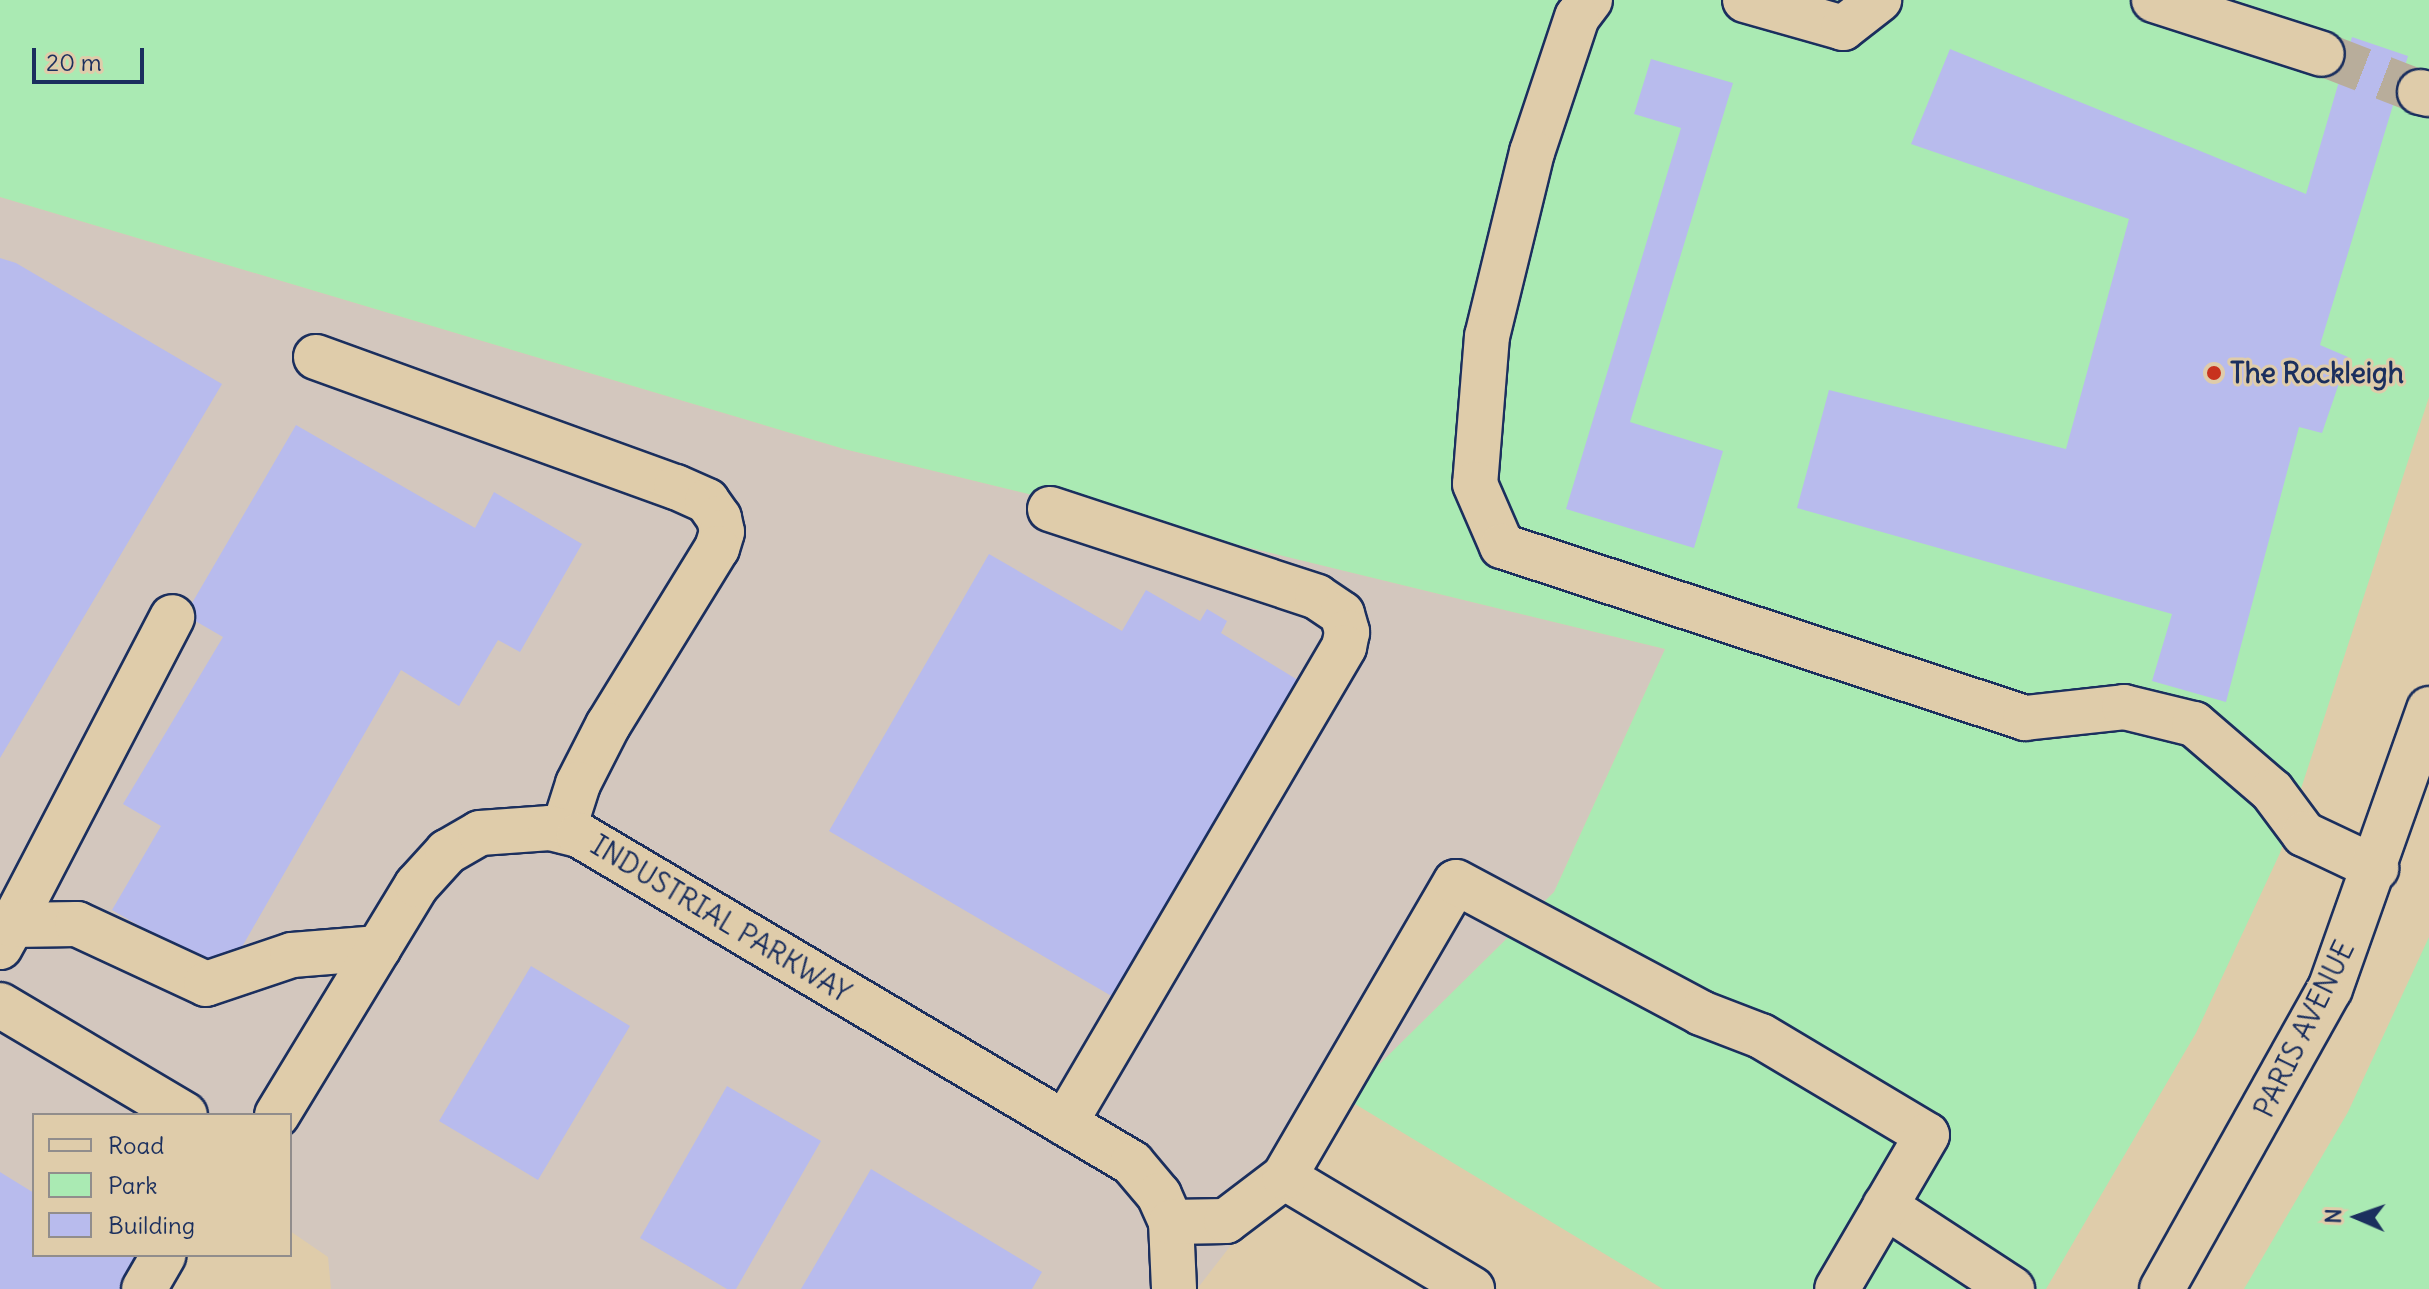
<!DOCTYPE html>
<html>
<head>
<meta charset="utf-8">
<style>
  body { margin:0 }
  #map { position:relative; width:2429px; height:1289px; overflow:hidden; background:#dfccaa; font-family:Delius,sans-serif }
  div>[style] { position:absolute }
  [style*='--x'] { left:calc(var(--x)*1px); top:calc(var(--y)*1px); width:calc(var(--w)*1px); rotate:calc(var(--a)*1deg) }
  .built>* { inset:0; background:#d3c7be }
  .green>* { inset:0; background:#aaeab3 }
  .building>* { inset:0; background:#b8bbed }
  .minor-tunnel>* { height:44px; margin-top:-22px; transform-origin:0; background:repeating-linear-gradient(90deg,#b8ad9b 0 44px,transparent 0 66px) }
  .roads { filter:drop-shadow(2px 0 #1b2f5e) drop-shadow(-2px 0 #1b2f5e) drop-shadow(0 2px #1b2f5e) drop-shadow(0 -2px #1b2f5e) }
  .minor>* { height:44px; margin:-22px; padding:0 22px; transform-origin:22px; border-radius:22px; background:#dfccaa }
  .dots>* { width:22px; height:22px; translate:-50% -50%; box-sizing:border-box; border:4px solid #dfccaa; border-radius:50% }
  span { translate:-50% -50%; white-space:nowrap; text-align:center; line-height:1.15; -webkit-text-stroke:6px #dfccaa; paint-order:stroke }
  .poi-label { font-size:28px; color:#1b2f5e; font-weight:700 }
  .left { translate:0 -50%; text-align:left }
  .street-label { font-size:28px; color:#1b2f5e }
  .legend { position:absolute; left:32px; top:1113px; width:260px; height:144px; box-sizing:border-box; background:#dfccaa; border:2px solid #918d8c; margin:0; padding:10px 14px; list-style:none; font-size:24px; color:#1b2f5e }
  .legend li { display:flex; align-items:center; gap:16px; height:40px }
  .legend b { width:40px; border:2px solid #918d8c }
  .north { position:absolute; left:2317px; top:1177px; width:80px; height:80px; -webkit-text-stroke:6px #dfccaa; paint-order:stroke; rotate:272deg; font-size:22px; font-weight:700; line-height:32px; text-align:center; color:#1b2f5e }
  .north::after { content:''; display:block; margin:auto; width:28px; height:36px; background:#1b2f5e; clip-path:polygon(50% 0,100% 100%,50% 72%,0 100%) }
  .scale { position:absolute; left:32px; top:48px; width:112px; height:36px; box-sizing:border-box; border:4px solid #1b2f5e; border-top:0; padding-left:10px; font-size:24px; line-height:28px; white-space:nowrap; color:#1b2f5e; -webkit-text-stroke:6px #dfccaa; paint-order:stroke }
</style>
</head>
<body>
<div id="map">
  <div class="built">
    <i style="clip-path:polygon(0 197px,844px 449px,1665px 649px,1554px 892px,1345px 1098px,1197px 1289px,331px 1289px,328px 1257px,290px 1231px,290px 1115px,34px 1115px,34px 1255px,188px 1255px,167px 1289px,0 1289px)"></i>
  </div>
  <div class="green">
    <i style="clip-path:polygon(0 0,2429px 0,2429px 397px,2280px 853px,2196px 1033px,2046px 1289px,1663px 1289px,1345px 1098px,1554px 892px,1665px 649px,844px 449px,0 197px)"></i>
    <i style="clip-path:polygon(2429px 937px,2429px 1289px,2244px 1289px,2348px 1112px)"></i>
  </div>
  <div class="building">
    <i style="clip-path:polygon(2352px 37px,2408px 56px,2320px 345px,2348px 357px,2322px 433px,2299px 427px,2226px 702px,2152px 681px,2172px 614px,1797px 508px,1829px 390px,2066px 449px,2129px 219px,1911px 144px,1950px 49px,2306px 194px)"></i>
    <i style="clip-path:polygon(1651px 59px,1733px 83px,1630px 422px,1723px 451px,1694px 548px,1566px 509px,1681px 128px,1634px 114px)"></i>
    <i style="clip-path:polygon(0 258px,16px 263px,222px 384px,0 758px)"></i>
    <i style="clip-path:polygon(296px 425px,475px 528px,494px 492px,582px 544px,520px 652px,498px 640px,459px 706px,401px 670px,235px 959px,209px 966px,112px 910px,161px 826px,123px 804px,223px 637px,185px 615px)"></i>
    <i style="clip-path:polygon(989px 554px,1122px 631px,1146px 590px,1200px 621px,1207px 609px,1227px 621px,1221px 633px,1306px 685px,1120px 1001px,829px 831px)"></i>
    <i style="clip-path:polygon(531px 966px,630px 1026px,538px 1180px,439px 1121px)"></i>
    <i style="clip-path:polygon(727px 1086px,821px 1141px,736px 1289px,727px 1289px,640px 1238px)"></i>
    <i style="clip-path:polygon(871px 1169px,1042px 1272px,1032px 1289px,801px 1289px)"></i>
    <i style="clip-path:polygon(0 1172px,34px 1193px,34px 1255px,137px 1255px,147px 1261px,130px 1289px,0 1289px)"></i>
  </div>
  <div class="minor-tunnel">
    <i style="--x:2322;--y:54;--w:105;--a:21.2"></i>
  </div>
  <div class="roads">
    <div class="minor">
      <i style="--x:1590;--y:0;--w:21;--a:127"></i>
      <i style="--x:1577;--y:17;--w:142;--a:108.4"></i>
      <i style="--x:1532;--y:152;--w:189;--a:103.7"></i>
      <i style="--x:1487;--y:336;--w:148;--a:94.6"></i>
      <i style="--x:1475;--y:484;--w:68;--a:66.5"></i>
      <i style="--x:1502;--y:546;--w:551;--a:18.2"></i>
      <i style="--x:2025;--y:718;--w:100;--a:-6.3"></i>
      <i style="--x:2124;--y:707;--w:72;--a:13.7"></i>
      <i style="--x:2194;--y:724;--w:103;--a:40.7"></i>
      <i style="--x:2272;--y:791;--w:54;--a:53.3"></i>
      <i style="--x:2304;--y:834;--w:80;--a:25.3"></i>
      <i style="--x:1745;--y:0;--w:102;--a:15.9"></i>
      <i style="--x:1843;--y:28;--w:46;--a:-37.9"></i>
      <i style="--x:2154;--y:0;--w:176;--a:17.8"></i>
      <i style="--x:2420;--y:92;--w:9;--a:13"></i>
      <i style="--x:316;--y:357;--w:383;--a:19.9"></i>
      <i style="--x:676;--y:487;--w:34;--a:24"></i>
      <i style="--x:707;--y:501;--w:21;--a:55"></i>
      <i style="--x:719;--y:518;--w:14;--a:78"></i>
      <i style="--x:722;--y:532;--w:17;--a:107"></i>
      <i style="--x:717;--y:548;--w:208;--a:121.6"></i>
      <i style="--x:608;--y:725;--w:66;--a:117"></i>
      <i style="--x:578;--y:784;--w:49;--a:107.7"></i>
      <i style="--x:1050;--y:509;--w:281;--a:18.2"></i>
      <i style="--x:1317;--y:597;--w:30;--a:34"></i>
      <i style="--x:1342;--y:614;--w:19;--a:74"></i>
      <i style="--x:1347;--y:632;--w:15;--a:101"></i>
      <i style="--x:1344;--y:647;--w:552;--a:120.38"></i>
      <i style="--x:12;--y:925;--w:347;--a:-62.5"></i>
      <i style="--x:0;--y:947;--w:25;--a:-61"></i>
      <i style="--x:12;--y:925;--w:65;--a:-0.9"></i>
      <i style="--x:77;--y:924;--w:142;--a:24.9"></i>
      <i style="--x:206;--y:984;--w:91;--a:-18.6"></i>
      <i style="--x:292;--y:955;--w:87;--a:-4.6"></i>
      <i style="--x:0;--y:1005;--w:215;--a:30.7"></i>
      <i style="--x:277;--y:1115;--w:269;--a:-58.7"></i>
      <i style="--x:417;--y:885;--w:45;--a:-47.7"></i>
      <i style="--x:447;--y:852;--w:38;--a:-30"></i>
      <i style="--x:480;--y:833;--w:70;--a:-4.1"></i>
      <i style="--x:550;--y:828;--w:30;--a:14"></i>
      <i style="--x:579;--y:835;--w:643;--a:30.67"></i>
      <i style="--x:1132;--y:1163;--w:42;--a:49.8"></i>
      <i style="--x:1159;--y:1195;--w:30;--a:66"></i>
      <i style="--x:1171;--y:1222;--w:67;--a:87.4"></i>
      <i style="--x:1284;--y:1177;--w:219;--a:30.8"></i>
      <i style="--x:1885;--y:1206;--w:152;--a:33.2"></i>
      <i style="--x:1171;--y:1222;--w:55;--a:-1"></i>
      <i style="--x:1226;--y:1221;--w:73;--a:-37.2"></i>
      <i style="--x:1284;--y:1177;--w:341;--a:-59.8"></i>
      <i style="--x:1456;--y:882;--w:278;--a:28.1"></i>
      <i style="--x:1701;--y:1013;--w:64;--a:21"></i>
      <i style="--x:1761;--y:1036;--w:193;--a:30.8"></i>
      <i style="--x:1927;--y:1135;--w:178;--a:120.3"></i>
      <i style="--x:144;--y:1289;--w:39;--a:-60"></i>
      <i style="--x:2162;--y:1289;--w:344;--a:-60.8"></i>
      <i style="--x:2330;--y:989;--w:297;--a:-70.5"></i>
    </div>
  </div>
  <div class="dots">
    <i style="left:2214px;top:373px;background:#c8321e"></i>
  </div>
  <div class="poi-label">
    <span class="left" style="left:2230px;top:373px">The Rockleigh</span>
  </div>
  <div class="street-label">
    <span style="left:721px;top:919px;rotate:31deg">INDUSTRIAL PARKWAY</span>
    <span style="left:2304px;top:1029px;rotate:-64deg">PARIS AVENUE</span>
  </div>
  <ul class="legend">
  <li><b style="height:10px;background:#dfccaa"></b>Road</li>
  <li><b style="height:22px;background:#aaeab3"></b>Park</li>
  <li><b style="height:22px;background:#b8bbed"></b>Building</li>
  </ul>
  <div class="north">N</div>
  <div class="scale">20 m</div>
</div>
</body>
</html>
